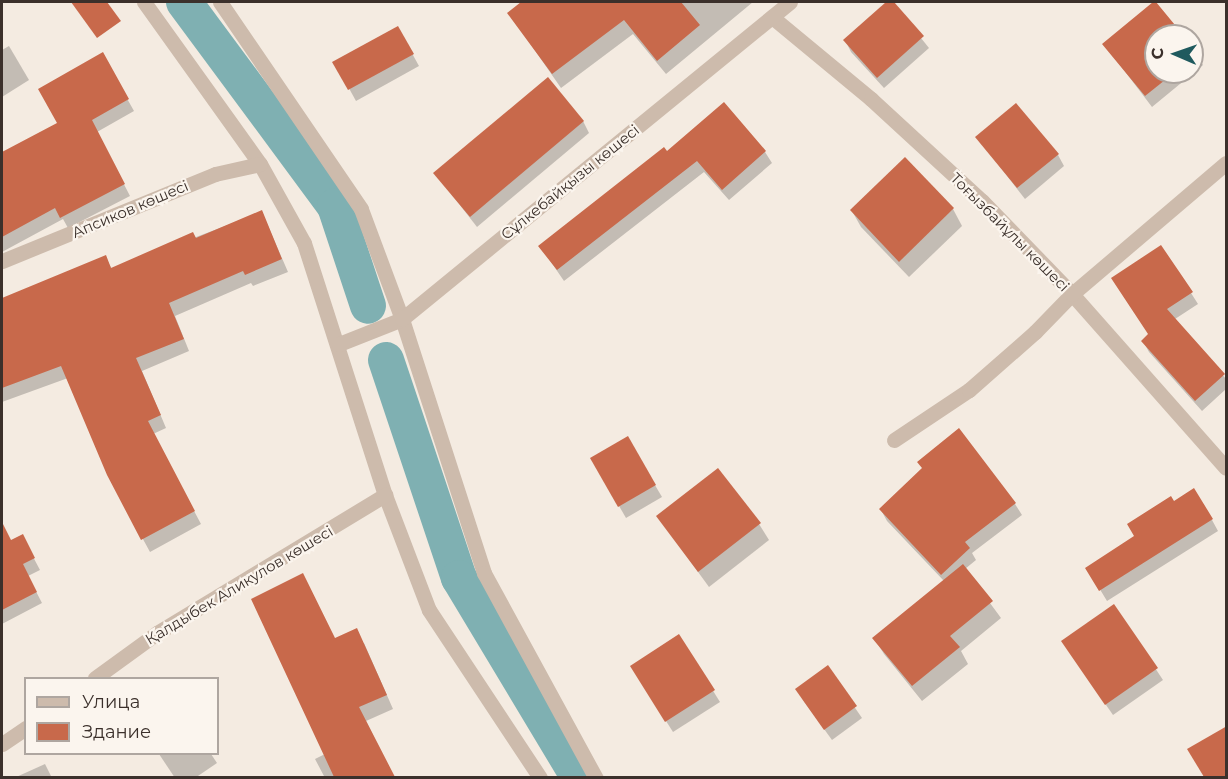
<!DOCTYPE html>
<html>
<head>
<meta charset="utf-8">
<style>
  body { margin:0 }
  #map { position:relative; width:1228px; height:779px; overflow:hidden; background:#f4ebe1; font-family:Montserrat,sans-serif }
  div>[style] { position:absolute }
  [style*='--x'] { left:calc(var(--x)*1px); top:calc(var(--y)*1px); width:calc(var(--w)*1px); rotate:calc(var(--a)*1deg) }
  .shadow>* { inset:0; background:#0003 }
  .canal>* { height:36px; margin:-18px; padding:0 18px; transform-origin:18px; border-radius:18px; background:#7fb0b2 }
  .building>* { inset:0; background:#c8694b }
  .minor>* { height:15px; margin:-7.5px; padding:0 7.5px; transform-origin:7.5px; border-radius:7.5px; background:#cdbbac }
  span { translate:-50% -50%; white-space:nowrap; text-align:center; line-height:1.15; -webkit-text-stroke:4.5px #fbf5ee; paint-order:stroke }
  .street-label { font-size:15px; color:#3b302b }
  .frame { position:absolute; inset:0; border:3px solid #3b302b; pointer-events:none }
  .legend { position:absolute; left:24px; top:677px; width:195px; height:78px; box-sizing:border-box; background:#fbf5ee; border:2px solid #aea6a0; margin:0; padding:8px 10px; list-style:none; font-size:18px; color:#3b302b }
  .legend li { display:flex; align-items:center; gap:12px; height:30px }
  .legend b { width:30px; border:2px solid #aea6a0 }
  .north { position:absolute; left:1144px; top:24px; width:60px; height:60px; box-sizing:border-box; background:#fbf5ee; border:2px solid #aea6a0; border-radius:50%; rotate:272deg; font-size:16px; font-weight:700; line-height:24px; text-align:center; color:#3b302b }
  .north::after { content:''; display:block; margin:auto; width:21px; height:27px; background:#1f5a5e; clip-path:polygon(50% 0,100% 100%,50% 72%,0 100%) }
</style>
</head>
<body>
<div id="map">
  <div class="shadow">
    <i style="clip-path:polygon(524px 2px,753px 2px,666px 74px,633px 34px,561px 88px,509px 13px)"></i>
    <i style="clip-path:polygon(888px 2px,892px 2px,929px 48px,884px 88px,851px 52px,845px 40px)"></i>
    <i style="clip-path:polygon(1155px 2px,1183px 36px,1156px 36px,1156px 72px,1192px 72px,1192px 48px,1203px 65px,1152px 107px,1104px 44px)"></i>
    <i style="clip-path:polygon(398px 28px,419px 66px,356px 101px,335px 63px)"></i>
    <i style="clip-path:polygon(9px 46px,29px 80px,2px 97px,2px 50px)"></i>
    <i style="clip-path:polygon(102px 54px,134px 111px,97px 132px,130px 196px,68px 228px,63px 219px,2px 252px,2px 171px,29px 156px,59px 123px)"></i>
    <i style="clip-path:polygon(583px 121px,589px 133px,477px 227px,435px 173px)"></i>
    <i style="clip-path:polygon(977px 137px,1058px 155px,1064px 166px,1025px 199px)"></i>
    <i style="clip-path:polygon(765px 152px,772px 163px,729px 200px,704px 172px,564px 281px,540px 246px,667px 153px)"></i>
    <i style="clip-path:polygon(905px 159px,953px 209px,962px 226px,909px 277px,861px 227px,852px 211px)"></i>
    <i style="clip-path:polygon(262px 212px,288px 272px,253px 286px,251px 283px,175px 316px,189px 351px,142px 371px,166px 428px,153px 434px,201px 524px,150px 552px,108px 475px,68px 378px,2px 402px,2px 299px,105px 257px,112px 269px)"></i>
    <i style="clip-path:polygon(1120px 290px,1191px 293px,1198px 304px,1175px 319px,1226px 379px,1226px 389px,1202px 411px,1149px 352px,1143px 341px,1150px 335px)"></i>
    <i style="clip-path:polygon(627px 438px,662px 497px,626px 518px,592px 459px)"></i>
    <i style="clip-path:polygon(1173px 503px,1212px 520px,1218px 531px,1107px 601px,1087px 568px,1136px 537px)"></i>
    <i style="clip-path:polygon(1015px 504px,1022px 515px,972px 553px,976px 560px,965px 569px,1001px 618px,961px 651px,968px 664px,922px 701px,884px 654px,874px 638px,944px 581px,887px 521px,881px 510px)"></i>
    <i style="clip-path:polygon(658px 517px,759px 524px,769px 540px,709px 587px)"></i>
    <i style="clip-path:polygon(22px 536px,40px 570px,28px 576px,42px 603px,2px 624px,2px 547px)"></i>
    <i style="clip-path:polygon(1114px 606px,1163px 680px,1113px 715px,1070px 653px)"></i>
    <i style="clip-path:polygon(679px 636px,720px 702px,673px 732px,638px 677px)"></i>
    <i style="clip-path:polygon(335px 639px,364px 643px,393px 709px,366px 721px,394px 778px,325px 778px,315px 759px,325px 754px)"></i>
    <i style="clip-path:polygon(827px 667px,862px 718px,832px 740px,803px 700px)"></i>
    <i style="clip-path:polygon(159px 754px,211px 754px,217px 763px,195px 778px,175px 778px)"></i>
    <i style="clip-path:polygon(45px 764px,52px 778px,14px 778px)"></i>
  </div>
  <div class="canal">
    <i style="--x:184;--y:2;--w:254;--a:53.5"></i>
    <i style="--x:335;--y:206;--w:105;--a:71.7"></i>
    <i style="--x:386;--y:360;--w:230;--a:71.5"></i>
    <i style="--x:459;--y:578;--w:233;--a:59"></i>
  </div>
  <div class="building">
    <i style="clip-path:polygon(71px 2px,107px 2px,121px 21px,97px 38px)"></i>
    <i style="clip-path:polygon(521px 2px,681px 2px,700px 25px,657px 61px,624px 20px,552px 74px,507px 13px)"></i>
    <i style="clip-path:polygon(886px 2px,894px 2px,924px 36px,877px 78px,843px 40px)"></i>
    <i style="clip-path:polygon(1153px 2px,1156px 2px,1184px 36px,1156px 36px,1156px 72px,1175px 72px,1145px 96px,1102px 44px)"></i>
    <i style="clip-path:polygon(398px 26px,414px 54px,348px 90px,332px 62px)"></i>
    <i style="clip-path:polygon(103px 52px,129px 99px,92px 120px,125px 184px,60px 218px,55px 208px,2px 237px,2px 152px,57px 123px,38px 89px)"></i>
    <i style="clip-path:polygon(548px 77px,584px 121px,470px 217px,433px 173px)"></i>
    <i style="clip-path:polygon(724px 102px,766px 151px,722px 190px,697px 161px,557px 270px,538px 246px,664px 147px,667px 151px)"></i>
    <i style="clip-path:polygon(1016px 103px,1059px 154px,1017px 188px,975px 137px)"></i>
    <i style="clip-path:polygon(905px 157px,954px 208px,899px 262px,850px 210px)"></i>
    <i style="clip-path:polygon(262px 210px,282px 259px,245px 275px,243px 271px,169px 303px,184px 339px,136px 358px,161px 415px,148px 421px,195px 511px,141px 540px,107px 475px,61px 366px,2px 388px,2px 298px,106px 255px,111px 268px,193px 232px,196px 238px)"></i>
    <i style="clip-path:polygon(1161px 245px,1193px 292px,1167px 309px,1225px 374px,1195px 401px,1141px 341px,1148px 334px,1111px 278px)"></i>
    <i style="clip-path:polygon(959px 428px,1016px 503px,965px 542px,970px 548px,941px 575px,879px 509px,922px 468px,917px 462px)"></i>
    <i style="clip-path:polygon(628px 436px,656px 485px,618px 507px,590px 458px)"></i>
    <i style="clip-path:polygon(718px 468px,761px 523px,698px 572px,656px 516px)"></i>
    <i style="clip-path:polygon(1194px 488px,1213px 519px,1099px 591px,1085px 568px,1134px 536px,1127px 524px,1171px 496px,1174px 501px)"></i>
    <i style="clip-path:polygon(2px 522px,11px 540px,23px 534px,35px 558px,23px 564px,37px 592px,2px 610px)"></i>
    <i style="clip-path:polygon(963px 564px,993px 601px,950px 636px,960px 647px,912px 686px,872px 638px)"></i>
    <i style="clip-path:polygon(303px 573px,335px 638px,357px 628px,387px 695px,359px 707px,395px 777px,334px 777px,251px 599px)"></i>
    <i style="clip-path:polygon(1114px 604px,1158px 668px,1105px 705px,1061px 641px)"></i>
    <i style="clip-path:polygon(679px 634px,715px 690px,665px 722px,630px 666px)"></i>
    <i style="clip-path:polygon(828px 665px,857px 706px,824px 730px,795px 689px)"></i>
    <i style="clip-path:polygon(1227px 726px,1227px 777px,1204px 777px,1187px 749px)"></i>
  </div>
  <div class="minor">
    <i style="--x:144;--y:2;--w:199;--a:54.4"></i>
    <i style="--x:260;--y:164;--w:90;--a:60.9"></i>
    <i style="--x:304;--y:243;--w:265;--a:72.2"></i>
    <i style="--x:385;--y:495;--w:123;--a:69.1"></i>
    <i style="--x:429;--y:610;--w:201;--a:56.5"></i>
    <i style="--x:220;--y:2;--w:250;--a:55.7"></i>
    <i style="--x:361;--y:209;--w:117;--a:69.6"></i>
    <i style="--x:402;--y:319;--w:267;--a:72.1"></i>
    <i style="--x:484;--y:573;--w:234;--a:61.4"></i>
    <i style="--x:772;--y:17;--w:129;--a:39.6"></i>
    <i style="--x:871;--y:99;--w:151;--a:42.6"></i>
    <i style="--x:982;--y:201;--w:129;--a:45.9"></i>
    <i style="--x:1072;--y:294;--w:232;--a:48.5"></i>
    <i style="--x:2;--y:261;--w:230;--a:-22.2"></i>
    <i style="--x:215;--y:174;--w:46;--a:-12.5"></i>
    <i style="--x:339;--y:344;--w:68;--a:-21.6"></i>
    <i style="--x:402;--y:319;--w:501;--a:-39.25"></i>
    <i style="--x:894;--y:440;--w:90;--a:-33.7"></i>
    <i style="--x:969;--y:390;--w:88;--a:-41.3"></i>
    <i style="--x:1035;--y:332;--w:53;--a:-45.8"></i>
    <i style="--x:1072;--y:294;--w:202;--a:-40.4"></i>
    <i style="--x:95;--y:678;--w:77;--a:-36"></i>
    <i style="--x:157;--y:633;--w:267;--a:-31.2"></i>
    <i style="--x:2;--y:744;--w:29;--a:-34"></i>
  </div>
  <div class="street-label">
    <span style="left:570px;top:182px;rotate:-39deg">Сұлкебайқызы көшесі</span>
    <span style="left:130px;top:209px;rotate:-23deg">Апсиков көшесі</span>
    <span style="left:1010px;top:232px;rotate:45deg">Тоғызбайұлы көшесі</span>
    <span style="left:239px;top:585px;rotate:-31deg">Қалдыбек Аликулов көшесі</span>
  </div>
  <div class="frame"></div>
  <ul class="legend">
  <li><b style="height:8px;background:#cdbbac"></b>Улица</li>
  <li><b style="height:16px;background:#c8694b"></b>Здание</li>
  </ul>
  <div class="north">С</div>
</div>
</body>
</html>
